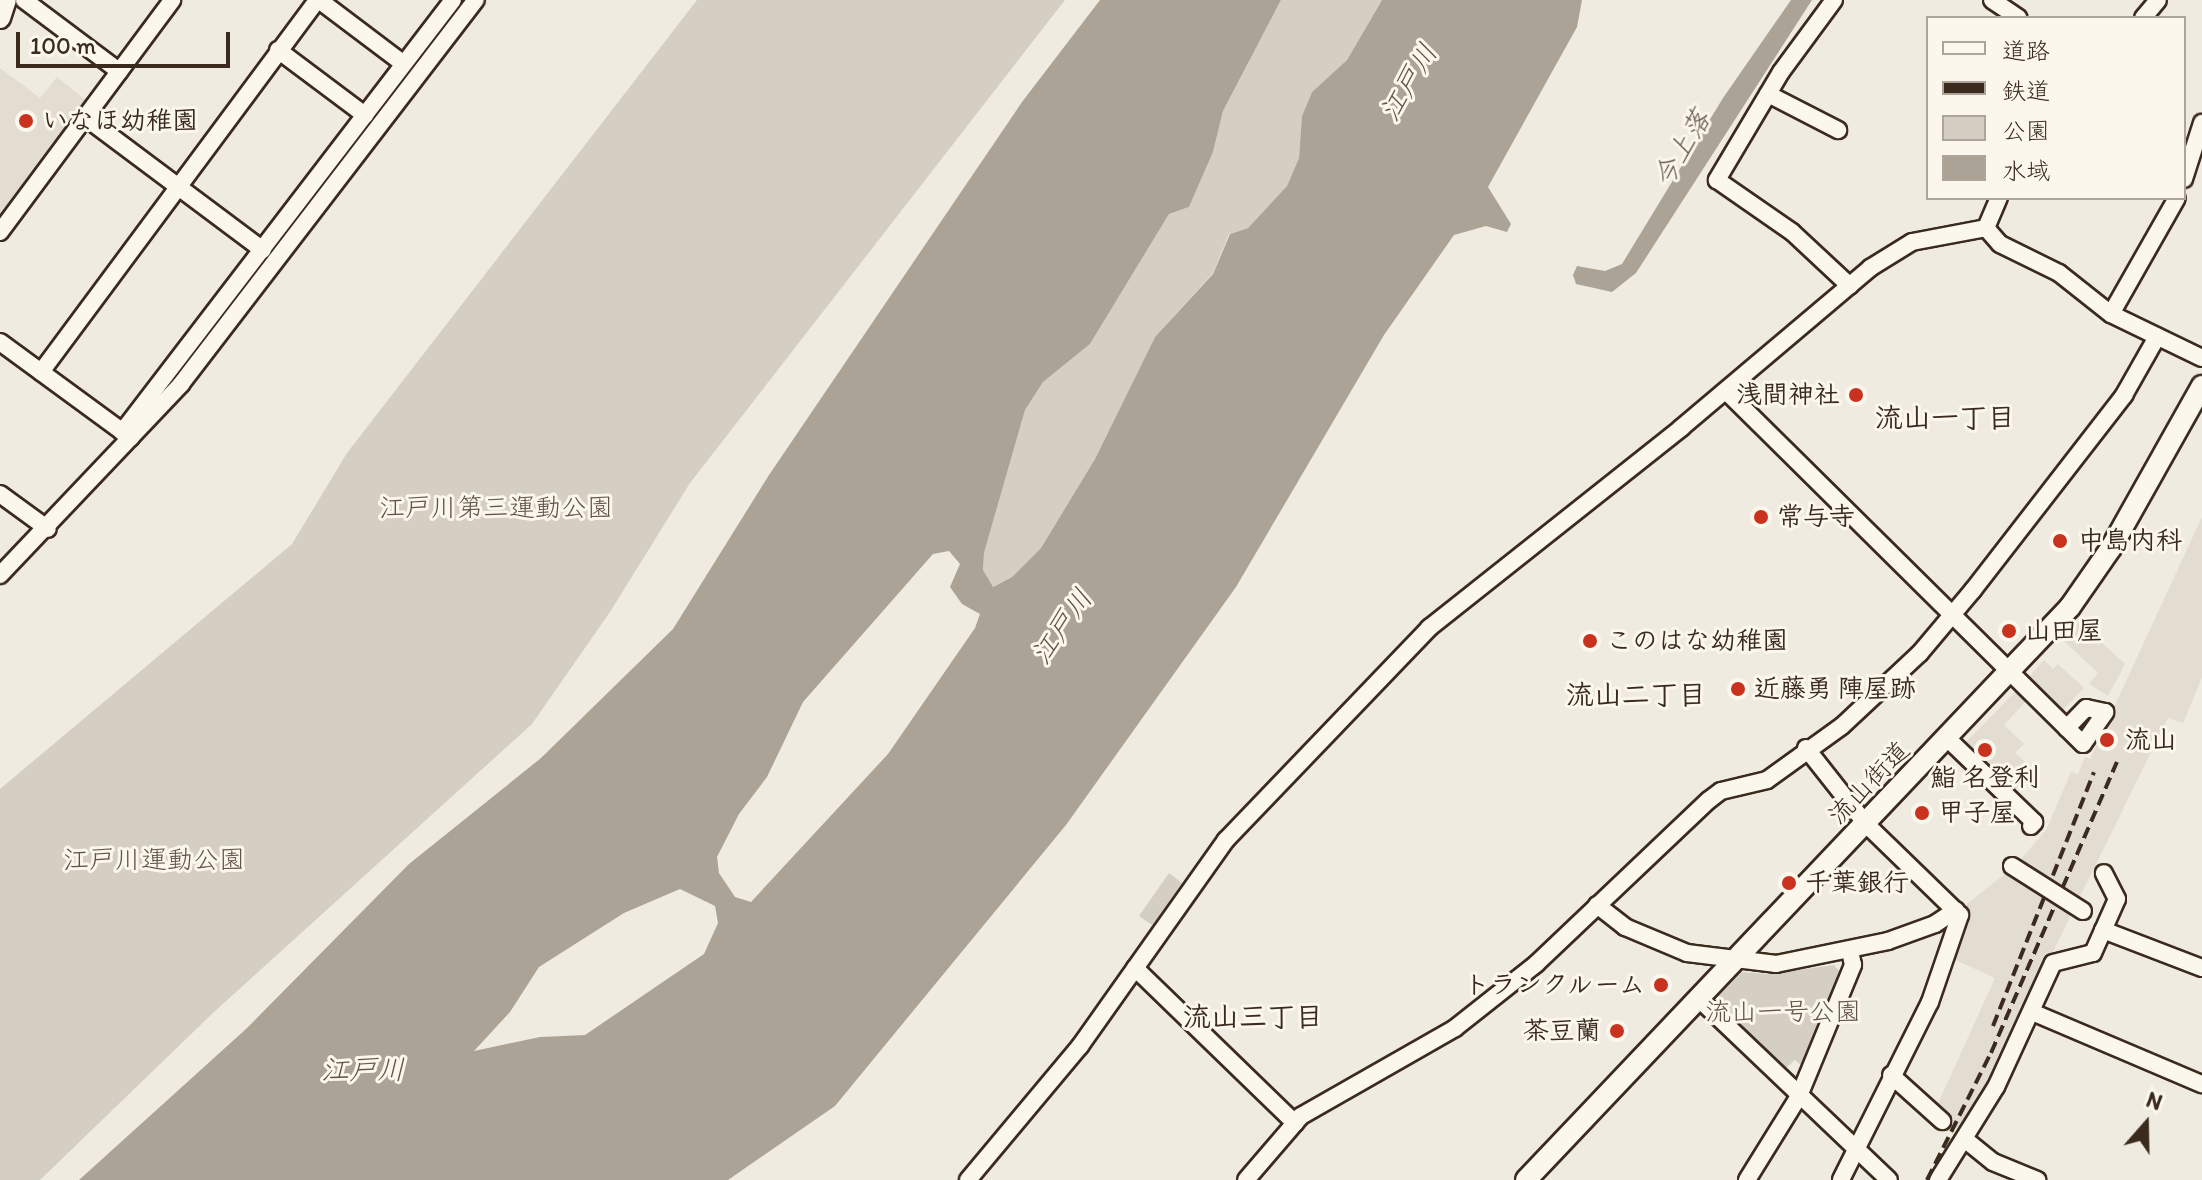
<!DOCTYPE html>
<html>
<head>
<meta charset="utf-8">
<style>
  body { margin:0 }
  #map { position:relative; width:2202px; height:1180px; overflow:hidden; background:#f0ebe0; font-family:Itim,"Klee One",sans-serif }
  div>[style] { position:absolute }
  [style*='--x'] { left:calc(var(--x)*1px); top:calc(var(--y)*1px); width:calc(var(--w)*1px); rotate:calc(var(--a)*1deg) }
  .built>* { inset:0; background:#e2dcd1 }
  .green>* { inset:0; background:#d5cec3 }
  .water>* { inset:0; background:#aca397 }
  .roads { filter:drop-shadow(2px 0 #3b2a1e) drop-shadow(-2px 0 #3b2a1e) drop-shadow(0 2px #3b2a1e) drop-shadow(0 -2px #3b2a1e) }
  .minor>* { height:16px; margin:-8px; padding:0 8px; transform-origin:8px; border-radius:8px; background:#fbf7ec }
  .major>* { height:20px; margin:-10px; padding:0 10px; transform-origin:10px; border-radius:10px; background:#fbf7ec }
  .rail>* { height:4px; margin-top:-2px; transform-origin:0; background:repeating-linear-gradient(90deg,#3b2a1e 0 12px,transparent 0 18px) }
  .bridges { filter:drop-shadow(2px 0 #3b2a1e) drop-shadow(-2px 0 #3b2a1e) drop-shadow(0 2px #3b2a1e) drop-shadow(0 -2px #3b2a1e) }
  .minor-bridge>* { height:16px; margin:-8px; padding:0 8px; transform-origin:8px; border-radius:8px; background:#fbf7ec }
  .dots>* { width:22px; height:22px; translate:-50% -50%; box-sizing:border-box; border:4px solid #fbf7ec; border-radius:50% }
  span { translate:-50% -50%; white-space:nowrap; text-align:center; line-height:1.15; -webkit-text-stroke:6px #fbf7ec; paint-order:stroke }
  .poi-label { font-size:26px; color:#3b2a1e; font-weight:700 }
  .left { translate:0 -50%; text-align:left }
  .right { translate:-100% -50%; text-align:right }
  .park-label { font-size:26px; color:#625347 }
  .street-label { font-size:26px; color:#3b2a1e }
  .water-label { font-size:28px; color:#635448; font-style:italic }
  .neighbourhood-label { font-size:28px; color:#3b2a1e; font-weight:700 }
  .legend { position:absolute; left:1926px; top:16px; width:260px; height:184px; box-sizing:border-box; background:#fbf7ec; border:2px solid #aea59a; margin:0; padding:10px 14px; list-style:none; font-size:24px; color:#3b2a1e }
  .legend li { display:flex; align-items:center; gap:16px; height:40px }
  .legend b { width:40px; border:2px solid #aea59a }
  .north { position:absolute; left:2106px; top:1084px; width:80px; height:80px; -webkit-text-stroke:6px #fbf7ec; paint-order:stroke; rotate:20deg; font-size:22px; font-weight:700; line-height:32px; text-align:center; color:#3b2a1e }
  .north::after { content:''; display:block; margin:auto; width:28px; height:36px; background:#3b2a1e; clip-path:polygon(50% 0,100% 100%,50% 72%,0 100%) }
  .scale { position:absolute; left:16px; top:32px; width:214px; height:36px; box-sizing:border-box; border:4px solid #3b2a1e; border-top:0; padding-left:10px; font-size:24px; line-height:28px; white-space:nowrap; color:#3b2a1e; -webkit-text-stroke:6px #fbf7ec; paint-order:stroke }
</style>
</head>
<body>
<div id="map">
  <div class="built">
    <i style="clip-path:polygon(0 68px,40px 98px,57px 77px,89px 103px,0 223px)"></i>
    <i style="clip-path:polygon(2202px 517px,2202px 678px,2183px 723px,2168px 718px,1963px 1134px,1935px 1110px,1995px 978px,1951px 958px,1969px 915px,1962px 908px,2016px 865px,2046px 830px,2071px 772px,2078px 774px,2085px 757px,2090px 759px)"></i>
    <i style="clip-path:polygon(2079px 622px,2125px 664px,2108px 696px,2089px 684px,2098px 673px,2063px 640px)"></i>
    <i style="clip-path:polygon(2044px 660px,2053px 669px,2058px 664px,2084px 688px,2061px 712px,2028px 678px)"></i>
    <i style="clip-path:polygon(2018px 689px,2028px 699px,2004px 725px,2024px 744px,2015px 753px,2033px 769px,2012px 794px,1962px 746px)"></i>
  </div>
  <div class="green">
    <i style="clip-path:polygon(697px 0,1065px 0,690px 483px,610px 612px,532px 724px,214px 1012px,40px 1180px,0 1180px,0 789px,292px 544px,347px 453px)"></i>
    <i style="clip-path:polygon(1281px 0,1382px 0,1347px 60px,1312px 92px,1302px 116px,1299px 158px,1287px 186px,1248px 228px,1229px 234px,1213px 273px,1155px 337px,1095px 459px,1041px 548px,1012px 577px,992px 587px,983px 570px,984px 553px,1025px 410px,1043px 382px,1090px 344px,1169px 214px,1189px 207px,1213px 152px,1223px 111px)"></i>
    <i style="clip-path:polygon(1169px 873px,1182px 883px,1152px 925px,1139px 916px)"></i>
    <i style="clip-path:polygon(1834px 965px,1841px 973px,1802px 1066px,1795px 1060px,1785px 1069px,1718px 1006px,1719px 996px,1742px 972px,1770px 974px)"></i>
  </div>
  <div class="water">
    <i style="clip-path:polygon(evenodd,1100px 0,1281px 0,1223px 111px,1213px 152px,1189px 207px,1169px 214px,1090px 344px,1043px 382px,1025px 410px,984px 553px,983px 570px,993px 587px,1012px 577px,1041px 548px,1095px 459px,1155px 337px,1213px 274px,1230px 234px,1248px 228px,1287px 186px,1299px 158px,1302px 116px,1312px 92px,1347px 60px,1382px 0,1582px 0,1577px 27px,1488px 187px,1511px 224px,1507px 232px,1486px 226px,1454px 235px,1384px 335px,1236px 587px,1066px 825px,835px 1106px,728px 1180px,79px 1180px,246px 1029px,409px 864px,541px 758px,673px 629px,769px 475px,1022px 102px,1100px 0,949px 551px,960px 564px,950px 587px,962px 604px,980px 614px,975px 628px,888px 754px,751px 902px,735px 897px,719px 873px,717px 857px,739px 814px,767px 777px,803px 702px,933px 554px,949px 551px,1100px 0,680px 889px,715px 906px,718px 923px,704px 954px,585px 1035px,540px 1037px,474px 1051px,510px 1012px,539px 967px,624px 913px,680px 889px)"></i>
    <i style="clip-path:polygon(1791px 0,1812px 0,1636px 273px,1612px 292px,1576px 284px,1573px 275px,1577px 266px,1605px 271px,1622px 264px,1723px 98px)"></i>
  </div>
  <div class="roads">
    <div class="minor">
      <i style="--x:24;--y:0;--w:119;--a:36.8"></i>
      <i style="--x:319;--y:0;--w:106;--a:37"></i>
      <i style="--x:1834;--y:0;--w:89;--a:126.4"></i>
      <i style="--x:1781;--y:72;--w:126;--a:120.7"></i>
      <i style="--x:1717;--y:180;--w:91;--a:34.7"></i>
      <i style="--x:1792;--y:232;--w:79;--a:43"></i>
      <i style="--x:1992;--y:0;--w:32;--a:34"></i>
      <i style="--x:2143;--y:18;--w:23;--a:-50"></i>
      <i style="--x:278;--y:50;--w:109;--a:36.8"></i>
      <i style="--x:1768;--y:94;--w:79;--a:27.2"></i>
      <i style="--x:85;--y:117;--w:222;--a:36.8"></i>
      <i style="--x:2184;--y:179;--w:59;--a:-72.2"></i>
      <i style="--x:1986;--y:228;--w:21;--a:49"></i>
      <i style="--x:2000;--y:244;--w:66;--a:26.2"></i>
      <i style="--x:2059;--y:273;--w:66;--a:38.3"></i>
      <i style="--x:2111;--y:314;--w:101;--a:25.8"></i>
      <i style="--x:1986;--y:228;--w:33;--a:-67"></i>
      <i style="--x:0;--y:232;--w:289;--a:-53.4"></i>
      <i style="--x:2111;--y:314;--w:133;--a:-60.4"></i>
      <i style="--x:0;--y:342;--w:162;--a:36.2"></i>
      <i style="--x:41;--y:372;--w:463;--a:-53.4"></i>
      <i style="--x:1726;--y:391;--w:502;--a:44.68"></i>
      <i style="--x:2083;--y:744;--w:39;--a:-55"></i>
      <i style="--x:2105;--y:712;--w:19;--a:-168"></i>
      <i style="--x:2086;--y:708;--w:28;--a:134"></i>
      <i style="--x:122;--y:432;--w:544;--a:-52.54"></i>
      <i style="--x:0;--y:494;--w:59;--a:36.1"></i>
      <i style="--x:0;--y:575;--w:263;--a:-46.5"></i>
      <i style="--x:181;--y:384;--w:484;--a:-52.5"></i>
      <i style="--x:1948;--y:739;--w:120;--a:44"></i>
      <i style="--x:2034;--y:822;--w:5;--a:127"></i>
      <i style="--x:1806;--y:748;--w:97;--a:51.7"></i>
      <i style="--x:1866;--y:824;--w:131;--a:44.1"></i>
      <i style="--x:1960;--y:915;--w:92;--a:109"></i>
      <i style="--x:1930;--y:1002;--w:199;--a:116.6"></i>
      <i style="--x:1597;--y:905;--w:36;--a:38"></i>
      <i style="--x:1625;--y:927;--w:67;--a:22.8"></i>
      <i style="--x:1687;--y:953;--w:90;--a:7"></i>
      <i style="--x:1776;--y:964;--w:114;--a:-11.6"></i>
      <i style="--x:1888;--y:941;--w:50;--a:-19.9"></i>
      <i style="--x:1935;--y:924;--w:25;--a:-34"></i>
      <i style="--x:2103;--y:930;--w:106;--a:21"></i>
      <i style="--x:1135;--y:968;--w:223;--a:44.1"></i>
      <i style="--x:1699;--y:999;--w:262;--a:43.6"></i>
      <i style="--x:2032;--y:1012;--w:185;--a:23"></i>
      <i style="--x:1891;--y:1075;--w:69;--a:42"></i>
      <i style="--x:1967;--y:1141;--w:33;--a:39"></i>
      <i style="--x:1993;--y:1162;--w:48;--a:22.2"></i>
      <i style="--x:968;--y:1180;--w:175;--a:-50.1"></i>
      <i style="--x:1080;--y:1046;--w:252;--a:-54.7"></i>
      <i style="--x:1226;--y:840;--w:294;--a:-46.2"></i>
      <i style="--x:1429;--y:628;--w:322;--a:-38.4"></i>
      <i style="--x:1681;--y:428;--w:248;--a:-40.2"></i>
      <i style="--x:1870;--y:268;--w:49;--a:-31.8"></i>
      <i style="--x:1912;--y:242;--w:75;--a:-10.7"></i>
      <i style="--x:1246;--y:1180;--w:84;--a:-49.3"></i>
      <i style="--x:1301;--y:1116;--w:177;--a:-29.7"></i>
      <i style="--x:1455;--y:1028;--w:103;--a:-38.3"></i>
      <i style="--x:1536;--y:964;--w:238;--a:-43.5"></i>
      <i style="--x:1709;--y:800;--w:15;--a:-37"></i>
      <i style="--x:1721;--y:791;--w:47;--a:-13.4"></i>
      <i style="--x:1767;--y:780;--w:92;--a:-35.8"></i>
      <i style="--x:1842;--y:726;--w:107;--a:-43.1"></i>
      <i style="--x:1920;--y:653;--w:82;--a:-49.9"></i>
      <i style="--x:1973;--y:590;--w:247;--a:-52.2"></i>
      <i style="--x:2124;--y:395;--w:67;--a:-60.4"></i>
      <i style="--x:1747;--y:1180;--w:99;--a:-58.2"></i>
      <i style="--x:1799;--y:1096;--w:142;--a:-67.6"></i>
      <i style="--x:1853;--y:965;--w:14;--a:-102"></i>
      <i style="--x:1938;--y:1180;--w:110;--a:-58.1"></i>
      <i style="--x:1996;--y:1087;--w:136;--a:-65.3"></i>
      <i style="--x:2053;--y:963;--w:41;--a:-14"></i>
      <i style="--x:2093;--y:953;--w:59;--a:-66"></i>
      <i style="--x:2117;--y:899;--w:29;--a:-117"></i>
    </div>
    <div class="major">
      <i style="--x:0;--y:18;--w:19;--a:-72"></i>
      <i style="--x:1526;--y:1180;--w:790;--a:-46.49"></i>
      <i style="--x:2070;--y:607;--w:72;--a:-55.2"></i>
      <i style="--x:2111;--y:548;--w:186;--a:-60.7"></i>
    </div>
  </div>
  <div class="rail">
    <i style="--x:1993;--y:1026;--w:273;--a:-68.3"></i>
    <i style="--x:1927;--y:1180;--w:142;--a:-63.3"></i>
    <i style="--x:1991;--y:1053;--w:317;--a:-66.6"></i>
  </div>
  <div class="bridges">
    <div class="minor-bridge">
      <i style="--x:2012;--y:866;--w:84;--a:32.4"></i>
    </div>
  </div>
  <div class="dots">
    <i style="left:26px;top:121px;background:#c8321e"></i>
    <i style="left:1856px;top:395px;background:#c8321e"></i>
    <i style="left:1761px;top:517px;background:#c8321e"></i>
    <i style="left:2060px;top:541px;background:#c8321e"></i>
    <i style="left:2009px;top:631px;background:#c8321e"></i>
    <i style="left:1590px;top:641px;background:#c8321e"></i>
    <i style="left:1738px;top:689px;background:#c8321e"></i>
    <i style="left:2107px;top:740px;background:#c8321e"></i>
    <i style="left:1985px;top:750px;background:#c8321e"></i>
    <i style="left:1922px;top:813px;background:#c8321e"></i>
    <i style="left:1789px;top:883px;background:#c8321e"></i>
    <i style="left:1661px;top:985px;background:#c8321e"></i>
    <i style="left:1617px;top:1031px;background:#c8321e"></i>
  </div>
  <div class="poi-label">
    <span class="left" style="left:42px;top:121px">いなほ幼稚園</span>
    <span class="right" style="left:1840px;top:395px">浅間神社</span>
    <span class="left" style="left:1777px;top:517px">常与寺</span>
    <span class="left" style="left:2078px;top:541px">中島内科</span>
    <span class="left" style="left:2025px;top:631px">山田屋</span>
    <span class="left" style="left:1606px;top:641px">このはな幼稚園</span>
    <span class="left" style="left:1754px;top:689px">近藤勇 陣屋跡</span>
    <span class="left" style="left:2125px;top:740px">流山</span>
    <span style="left:1985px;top:778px">鮨 名登利</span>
    <span class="left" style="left:1938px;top:813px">甲子屋</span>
    <span class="left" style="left:1805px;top:883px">千葉銀行</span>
    <span class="right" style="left:1645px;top:985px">トランクルーム</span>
    <span class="right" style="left:1601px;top:1031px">茶豆蘭</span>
  </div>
  <div class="park-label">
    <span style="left:496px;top:508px">江戸川第三運動公園</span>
    <span style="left:154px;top:860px">江戸川運動公園</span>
    <span style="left:1783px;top:1012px">流山一号公園</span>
  </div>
  <div class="street-label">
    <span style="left:1869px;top:783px;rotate:-46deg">流山街道</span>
  </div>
  <div class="water-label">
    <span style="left:1408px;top:82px;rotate:-59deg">江戸川</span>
    <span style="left:1681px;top:148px;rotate:-59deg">今上落</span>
    <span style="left:1061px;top:626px;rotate:-55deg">江戸川</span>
    <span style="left:363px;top:1069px">江戸川</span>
  </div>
  <div class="neighbourhood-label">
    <span style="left:1945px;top:417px">流山一丁目</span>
    <span style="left:1636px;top:694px">流山二丁目</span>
    <span style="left:1253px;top:1016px">流山三丁目</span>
  </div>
  <ul class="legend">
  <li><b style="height:10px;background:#fbf7ec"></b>道路</li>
  <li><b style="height:10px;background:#3b2a1e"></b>鉄道</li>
  <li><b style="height:22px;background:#d5cec3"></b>公園</li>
  <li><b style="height:22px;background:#aca397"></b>水域</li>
  </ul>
  <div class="north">N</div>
  <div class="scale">100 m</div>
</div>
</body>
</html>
